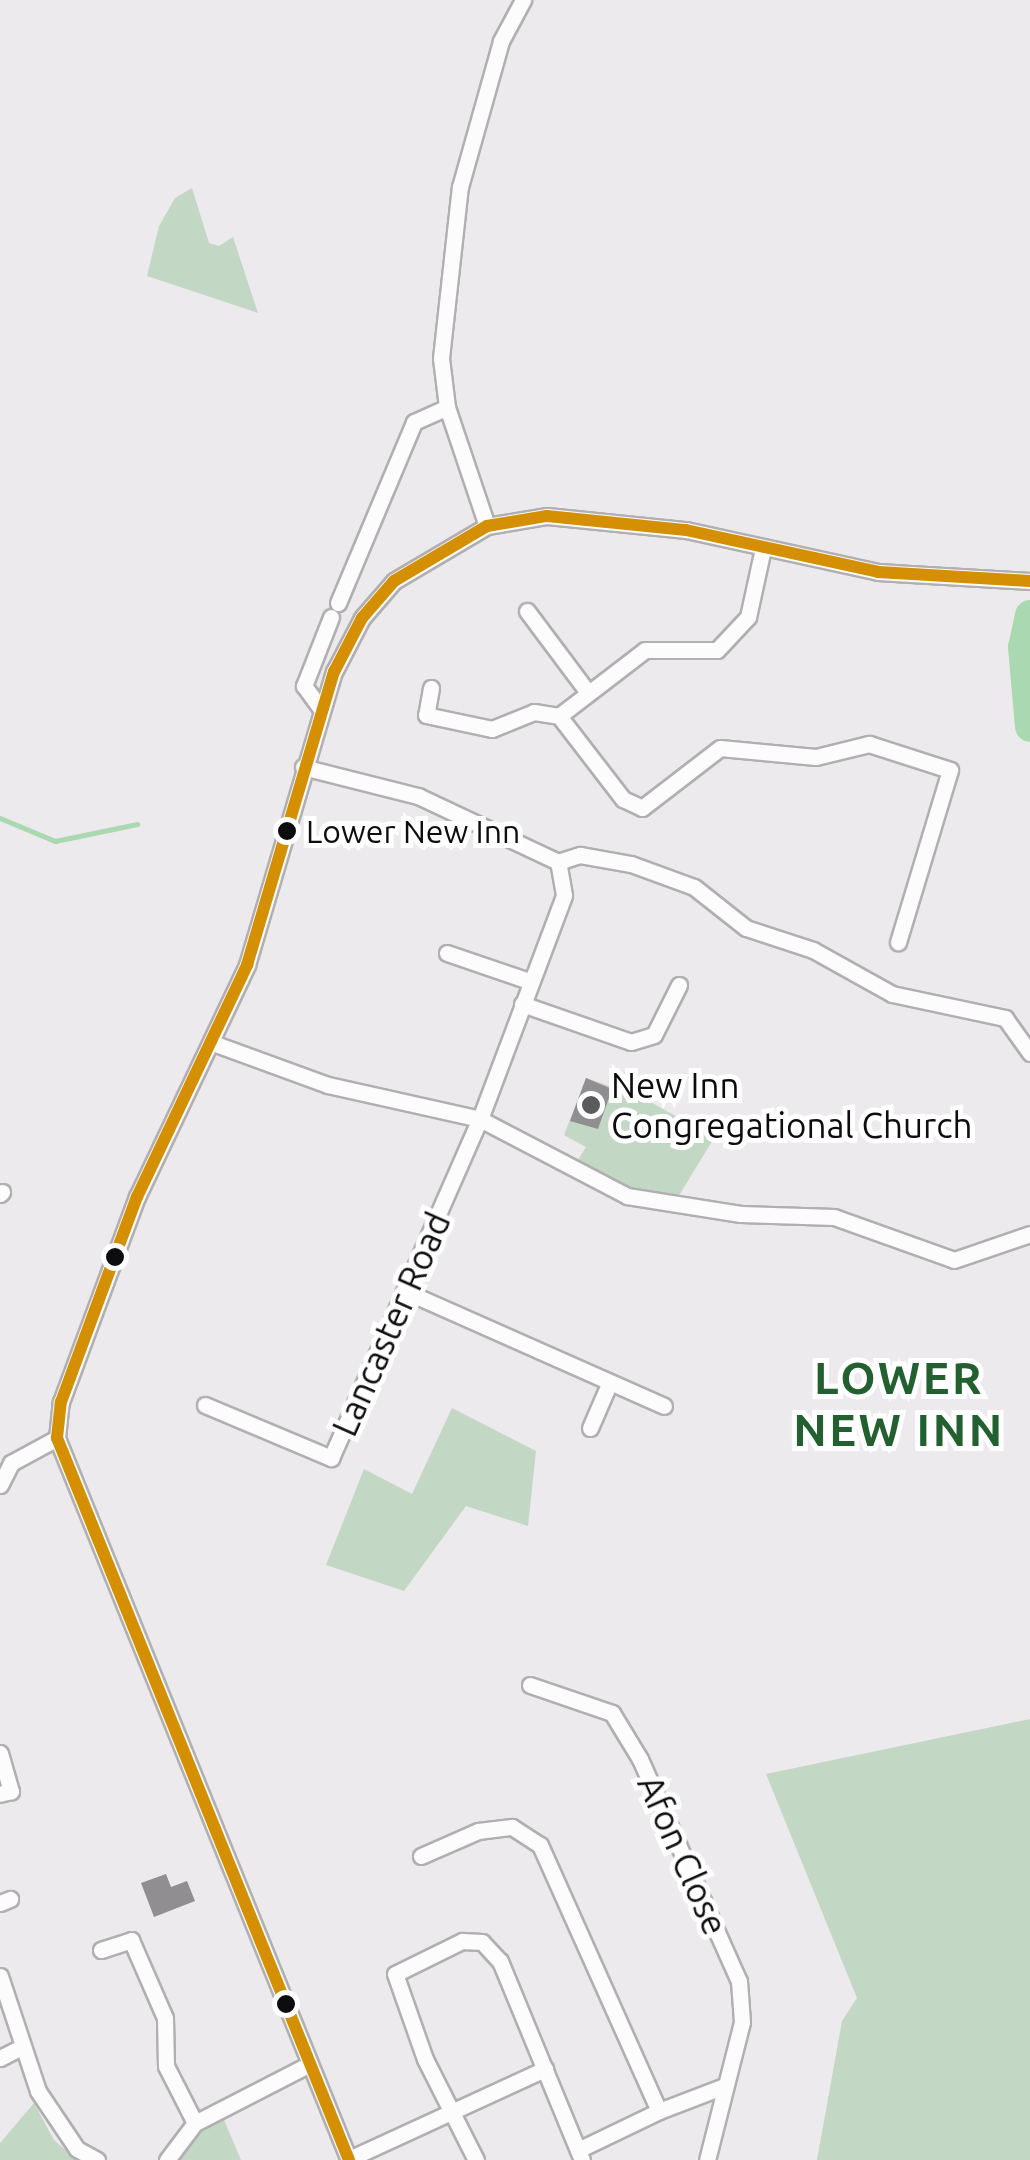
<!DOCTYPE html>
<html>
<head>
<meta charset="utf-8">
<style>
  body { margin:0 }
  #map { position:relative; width:1030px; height:2160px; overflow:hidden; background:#edeaed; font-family:Ubuntu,sans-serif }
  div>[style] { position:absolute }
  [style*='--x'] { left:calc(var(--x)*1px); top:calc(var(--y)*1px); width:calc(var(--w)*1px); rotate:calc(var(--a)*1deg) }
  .green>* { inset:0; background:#c3d7c5 }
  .stream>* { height:5px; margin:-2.5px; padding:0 2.5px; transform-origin:2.5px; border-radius:2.5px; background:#aad8b1 }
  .river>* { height:30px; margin:-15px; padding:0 15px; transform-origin:15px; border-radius:15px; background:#aad8b1 }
  .building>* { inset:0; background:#908e90 }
  .roads { filter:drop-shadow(2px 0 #b1afb1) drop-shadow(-2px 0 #b1afb1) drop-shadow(0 2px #b1afb1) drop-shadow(0 -2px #b1afb1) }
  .minor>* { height:15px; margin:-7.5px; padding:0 7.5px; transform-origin:7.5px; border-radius:7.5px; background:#fcfcfc }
  .bus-1>* { height:12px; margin:-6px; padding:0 6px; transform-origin:6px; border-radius:6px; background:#d48f02 }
  .dots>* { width:28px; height:28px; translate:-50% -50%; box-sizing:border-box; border:5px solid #fff; border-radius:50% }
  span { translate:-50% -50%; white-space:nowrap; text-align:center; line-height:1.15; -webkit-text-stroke:10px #fff; paint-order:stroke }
  .bus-label { font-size:32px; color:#0d0c0e }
  .left { translate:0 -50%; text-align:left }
  .poi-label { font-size:35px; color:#0d0c0e }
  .street-label { font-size:35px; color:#0d0c0e }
  .district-label { font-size:45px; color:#236030; font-weight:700; letter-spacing:2.5px }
</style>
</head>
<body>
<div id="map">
  <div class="green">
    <i style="clip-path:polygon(192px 188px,209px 243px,219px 246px,233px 237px,258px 313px,147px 276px,159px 226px,175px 198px)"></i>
    <i style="clip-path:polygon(586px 1078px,642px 1097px,714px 1138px,677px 1199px,627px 1196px,573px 1168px,586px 1147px,564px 1135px)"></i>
    <i style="clip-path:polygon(452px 1408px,536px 1451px,528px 1526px,466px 1506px,404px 1591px,326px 1565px,364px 1469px,412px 1494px)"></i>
    <i style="clip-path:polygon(1030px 1719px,1030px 2160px,817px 2160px,842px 2021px,857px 1998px,766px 1774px)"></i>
    <i style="clip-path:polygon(34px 2103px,54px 2140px,77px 2160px,0 2160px,0 2143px)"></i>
    <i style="clip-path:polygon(222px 2115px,241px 2160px,180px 2160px,188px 2144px)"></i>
  </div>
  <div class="stream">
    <i style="--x:0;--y:818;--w:60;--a:22.7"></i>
    <i style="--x:55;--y:841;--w:84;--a:-11.7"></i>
  </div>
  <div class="river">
    <i style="--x:1030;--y:615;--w:33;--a:102"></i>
    <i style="--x:1023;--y:647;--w:80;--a:85"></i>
  </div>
  <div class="building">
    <i style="clip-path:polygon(586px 1078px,612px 1089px,598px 1129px,570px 1121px)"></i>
    <i style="clip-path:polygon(166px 1874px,171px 1887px,187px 1881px,195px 1901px,154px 1917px,141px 1883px)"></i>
  </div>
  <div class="roads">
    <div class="minor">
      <i style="--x:487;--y:526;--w:126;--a:-108.6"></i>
      <i style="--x:447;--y:407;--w:49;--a:-97"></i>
      <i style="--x:441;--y:358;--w:172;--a:-83.7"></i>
      <i style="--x:460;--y:187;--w:152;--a:-74.3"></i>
      <i style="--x:501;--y:41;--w:47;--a:-61.8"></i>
      <i style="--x:338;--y:603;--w:196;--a:-67.2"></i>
      <i style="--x:414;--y:422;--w:36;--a:-24"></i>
      <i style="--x:527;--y:611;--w:99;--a:53.2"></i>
      <i style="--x:431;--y:688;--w:27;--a:100"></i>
      <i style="--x:426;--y:715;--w:67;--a:12"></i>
      <i style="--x:492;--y:729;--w:45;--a:-22"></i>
      <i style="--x:534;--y:712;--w:25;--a:9"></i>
      <i style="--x:321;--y:709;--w:29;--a:-126"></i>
      <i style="--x:304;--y:686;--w:74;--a:-68.6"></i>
      <i style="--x:559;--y:716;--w:105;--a:52.4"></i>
      <i style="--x:623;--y:799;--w:21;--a:25"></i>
      <i style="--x:642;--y:808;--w:98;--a:-37.6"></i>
      <i style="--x:720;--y:748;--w:96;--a:5.4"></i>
      <i style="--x:816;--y:757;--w:55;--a:-13.8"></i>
      <i style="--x:869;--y:744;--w:85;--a:17.8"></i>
      <i style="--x:950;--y:770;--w:180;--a:106.8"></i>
      <i style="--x:559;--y:716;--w:108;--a:-37.5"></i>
      <i style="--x:645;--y:650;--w:72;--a:0"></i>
      <i style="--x:717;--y:650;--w:45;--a:-46.8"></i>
      <i style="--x:748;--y:617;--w:71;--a:-77.7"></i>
      <i style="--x:303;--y:767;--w:119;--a:14.2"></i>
      <i style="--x:418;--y:796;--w:155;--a:25.2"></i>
      <i style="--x:558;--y:862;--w:23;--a:-18"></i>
      <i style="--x:580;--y:855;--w:52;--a:10"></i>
      <i style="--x:631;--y:864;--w:67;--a:20.1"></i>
      <i style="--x:694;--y:887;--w:66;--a:38.3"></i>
      <i style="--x:746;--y:928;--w:71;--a:18.2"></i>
      <i style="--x:813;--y:950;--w:90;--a:29.1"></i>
      <i style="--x:892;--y:994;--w:116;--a:12"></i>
      <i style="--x:1005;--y:1018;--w:43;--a:54.5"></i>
      <i style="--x:447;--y:953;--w:87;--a:18.9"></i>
      <i style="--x:522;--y:1004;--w:115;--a:19.2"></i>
      <i style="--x:631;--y:1042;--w:24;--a:-17"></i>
      <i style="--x:654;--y:1035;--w:56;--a:-63.4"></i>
      <i style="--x:213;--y:1043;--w:122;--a:20.1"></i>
      <i style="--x:328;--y:1085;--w:156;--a:12.6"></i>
      <i style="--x:480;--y:1119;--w:166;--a:27.6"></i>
      <i style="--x:627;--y:1196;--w:115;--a:9"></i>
      <i style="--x:741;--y:1214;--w:93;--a:1.8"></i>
      <i style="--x:834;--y:1217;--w:127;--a:19.7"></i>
      <i style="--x:954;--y:1260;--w:80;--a:-18.9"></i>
      <i style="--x:0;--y:1194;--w:3;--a:-45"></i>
      <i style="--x:407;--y:1292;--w:281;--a:23.9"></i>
      <i style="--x:205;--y:1405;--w:137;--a:22.8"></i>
      <i style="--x:331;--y:1458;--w:370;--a:-66.3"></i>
      <i style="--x:480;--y:1119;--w:239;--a:-69.4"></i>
      <i style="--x:564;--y:895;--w:34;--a:-100"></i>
      <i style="--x:590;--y:1428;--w:48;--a:-66.6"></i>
      <i style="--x:0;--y:1485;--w:25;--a:-63"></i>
      <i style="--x:11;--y:1463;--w:52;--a:-28.5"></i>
      <i style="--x:530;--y:1685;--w:87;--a:18.9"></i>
      <i style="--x:612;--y:1713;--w:54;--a:58.7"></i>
      <i style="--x:640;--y:1759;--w:243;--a:66"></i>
      <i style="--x:739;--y:1981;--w:41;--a:85.8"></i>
      <i style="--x:742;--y:2022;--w:142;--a:104.2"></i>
      <i style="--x:0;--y:1753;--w:40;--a:74"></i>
      <i style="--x:11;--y:1791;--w:11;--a:165"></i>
      <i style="--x:421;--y:1856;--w:62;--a:-23.7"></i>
      <i style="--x:478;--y:1831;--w:34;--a:-7"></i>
      <i style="--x:512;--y:1827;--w:33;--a:33"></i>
      <i style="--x:540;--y:1845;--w:291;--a:65.9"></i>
      <i style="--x:659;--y:2111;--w:70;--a:-21"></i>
      <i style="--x:0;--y:1903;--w:11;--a:-22"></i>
      <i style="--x:101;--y:1950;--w:32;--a:-18"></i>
      <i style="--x:131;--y:1940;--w:85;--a:66.4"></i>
      <i style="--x:165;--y:2018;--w:48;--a:88.8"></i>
      <i style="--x:166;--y:2066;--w:64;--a:63"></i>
      <i style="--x:0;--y:1976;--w:121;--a:71.7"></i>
      <i style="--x:38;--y:2091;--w:70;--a:56.1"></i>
      <i style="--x:77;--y:2149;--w:23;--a:29"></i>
      <i style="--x:0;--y:2058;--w:25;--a:-27"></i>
      <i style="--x:578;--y:2150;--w:90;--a:-25.7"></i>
      <i style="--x:349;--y:2159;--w:216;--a:-24.7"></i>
      <i style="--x:167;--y:2160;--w:46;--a:-52.9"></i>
      <i style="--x:195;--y:2123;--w:129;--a:-27.2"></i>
      <i style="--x:349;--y:2160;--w:779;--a:-112.02"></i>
      <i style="--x:57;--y:1438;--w:36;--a:-84"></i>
      <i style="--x:61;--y:1402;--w:219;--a:-69.7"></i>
      <i style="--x:137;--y:1197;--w:257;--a:-64.6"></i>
      <i style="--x:247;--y:965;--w:306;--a:-73.5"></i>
      <i style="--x:334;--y:672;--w:61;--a:-62.6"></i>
      <i style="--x:362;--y:618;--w:49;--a:-49.1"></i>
      <i style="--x:394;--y:581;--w:108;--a:-30.6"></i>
      <i style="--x:487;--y:526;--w:61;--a:-9.5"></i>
      <i style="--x:547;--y:516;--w:140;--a:5.8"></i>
      <i style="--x:686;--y:530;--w:197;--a:12.3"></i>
      <i style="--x:878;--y:572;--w:152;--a:3.4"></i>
      <i style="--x:476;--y:2160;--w:113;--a:-116.8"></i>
      <i style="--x:425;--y:2059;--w:90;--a:-109.4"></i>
      <i style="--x:395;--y:1974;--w:75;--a:-26.2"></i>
      <i style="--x:462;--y:1941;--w:20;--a:3"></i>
      <i style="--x:482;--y:1942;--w:26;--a:47"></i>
      <i style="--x:500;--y:1961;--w:215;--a:67.6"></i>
    </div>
  </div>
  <div class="bus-1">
    <i style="--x:349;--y:2160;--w:779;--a:-112.02"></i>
    <i style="--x:57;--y:1438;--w:36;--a:-84"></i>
    <i style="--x:61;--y:1402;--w:219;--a:-69.7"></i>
    <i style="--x:137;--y:1197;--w:257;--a:-64.6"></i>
    <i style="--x:247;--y:965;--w:306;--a:-73.5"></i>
    <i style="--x:334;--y:672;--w:61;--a:-62.6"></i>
    <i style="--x:362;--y:618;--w:49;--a:-49.1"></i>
    <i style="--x:394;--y:581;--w:108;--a:-30.6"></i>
    <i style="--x:487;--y:526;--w:61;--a:-9.5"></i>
    <i style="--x:547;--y:516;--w:140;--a:5.8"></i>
    <i style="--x:686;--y:530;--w:197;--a:12.3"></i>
    <i style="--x:878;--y:572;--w:152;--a:3.4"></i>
  </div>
  <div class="dots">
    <i style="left:287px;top:831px;background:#0d0c0e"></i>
    <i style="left:591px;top:1105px;background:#5b5a5c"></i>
    <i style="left:115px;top:1257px;background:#0d0c0e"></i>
    <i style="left:286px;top:2004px;background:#0d0c0e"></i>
  </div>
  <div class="bus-label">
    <span class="left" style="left:306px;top:831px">Lower New Inn</span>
  </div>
  <div class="poi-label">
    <span class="left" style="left:611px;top:1105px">New Inn<br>Congregational Church</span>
  </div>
  <div class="street-label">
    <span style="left:391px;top:1324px;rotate:-66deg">Lancaster Road</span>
    <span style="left:683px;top:1855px;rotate:66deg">Afon Close</span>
  </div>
  <div class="district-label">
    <span style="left:899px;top:1404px">LOWER<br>NEW INN</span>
  </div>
</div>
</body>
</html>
